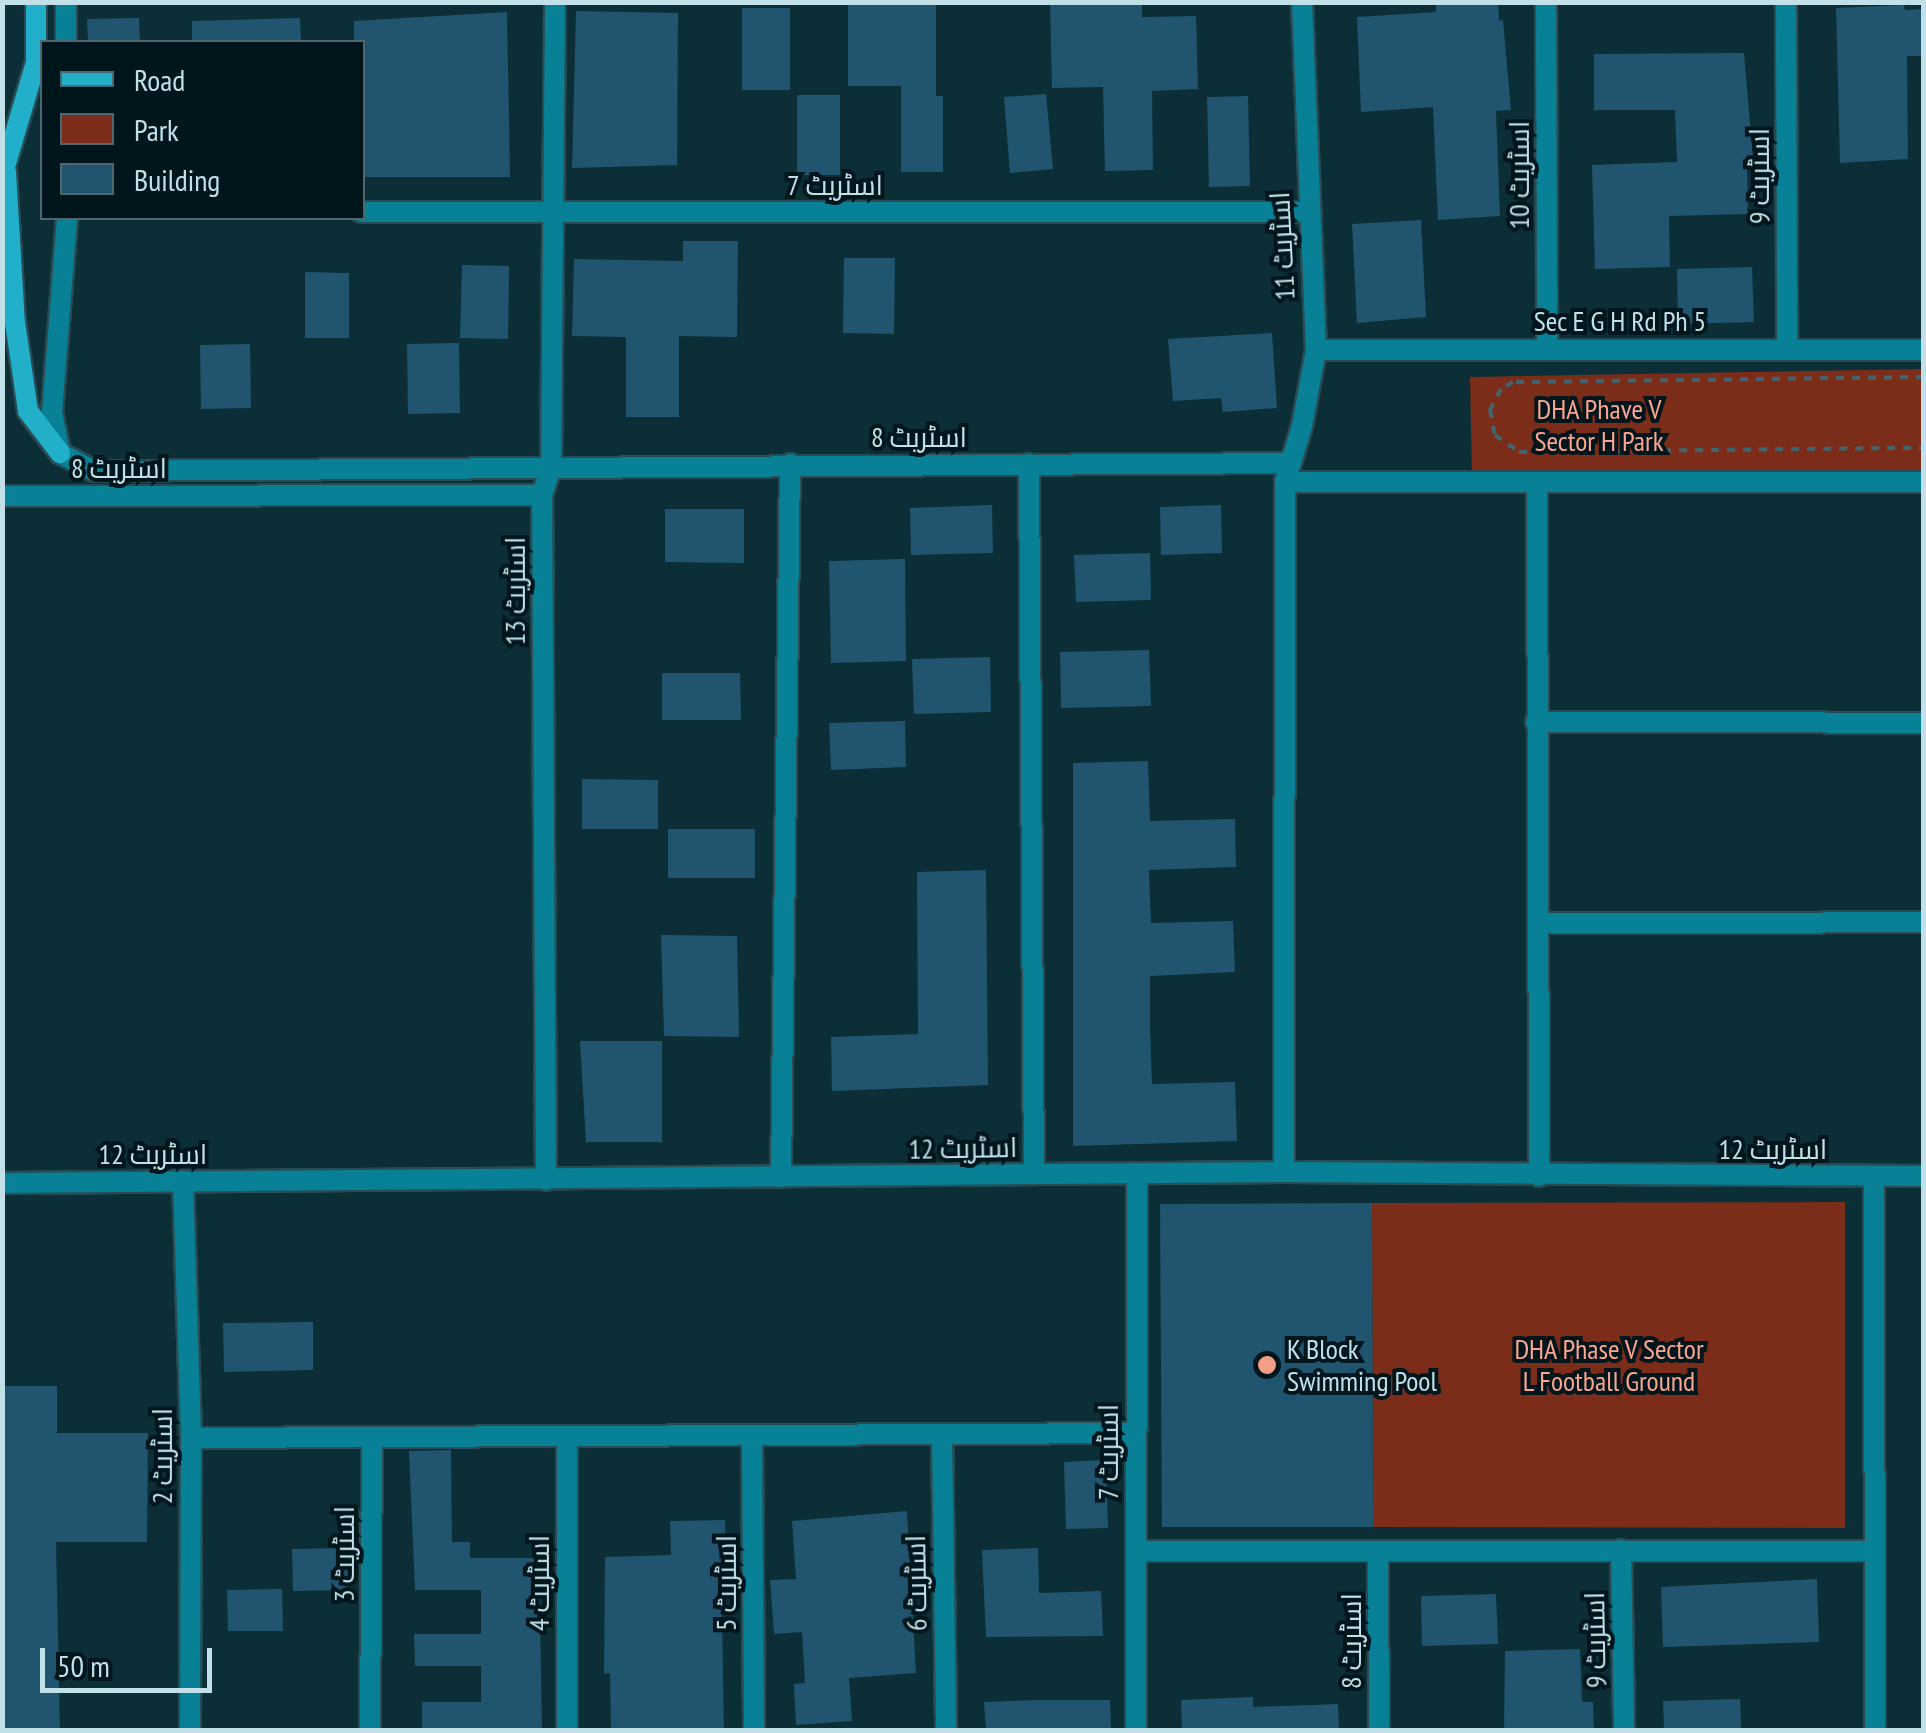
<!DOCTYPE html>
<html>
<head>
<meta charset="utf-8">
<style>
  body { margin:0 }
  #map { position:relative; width:1926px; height:1733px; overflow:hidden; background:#0c2f37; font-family:"PT Sans Narrow",Cairo,sans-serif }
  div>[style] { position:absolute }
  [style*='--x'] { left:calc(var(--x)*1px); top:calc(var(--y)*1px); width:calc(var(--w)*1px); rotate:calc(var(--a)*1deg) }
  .green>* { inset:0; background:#7c2d1a }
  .building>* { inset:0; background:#21546e }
  .path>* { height:4px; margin-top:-2px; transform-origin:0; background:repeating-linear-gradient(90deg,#42646c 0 8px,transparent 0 16px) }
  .roads { filter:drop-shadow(2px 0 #294b53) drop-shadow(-2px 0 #294b53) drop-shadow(0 2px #294b53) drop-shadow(0 -2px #294b53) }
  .street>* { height:20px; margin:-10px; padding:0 10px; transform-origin:10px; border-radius:10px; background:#088197 }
  .secondary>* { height:20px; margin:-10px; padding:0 10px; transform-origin:10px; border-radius:10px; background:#21afca }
  .dots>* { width:28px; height:28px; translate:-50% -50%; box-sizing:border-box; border:5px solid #00161c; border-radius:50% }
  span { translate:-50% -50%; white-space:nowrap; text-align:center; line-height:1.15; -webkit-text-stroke:8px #00161c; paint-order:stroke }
  .street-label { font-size:28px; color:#c1e0e8 }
  .park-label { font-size:28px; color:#fda48d }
  .poi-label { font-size:28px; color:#c1e0e8 }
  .left { translate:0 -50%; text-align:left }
  .frame { position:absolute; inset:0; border:5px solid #c1e0e8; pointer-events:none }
  .legend { position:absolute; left:40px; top:40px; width:325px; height:180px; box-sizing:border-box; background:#00161c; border:2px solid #4d676e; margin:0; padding:12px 18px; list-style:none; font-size:30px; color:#c1e0e8 }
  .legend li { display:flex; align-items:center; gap:20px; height:50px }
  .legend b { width:50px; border:2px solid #4d676e }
  .scale { position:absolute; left:40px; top:1648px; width:172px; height:45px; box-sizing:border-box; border:5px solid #c1e0e8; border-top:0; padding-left:12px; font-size:30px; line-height:35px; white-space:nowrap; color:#c1e0e8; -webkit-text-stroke:8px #00161c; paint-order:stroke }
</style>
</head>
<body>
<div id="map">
  <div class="green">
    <i style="clip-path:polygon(1923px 369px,1923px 471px,1472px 479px,1470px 377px)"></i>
    <i style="clip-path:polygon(1845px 1202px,1845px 1528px,1373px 1527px,1372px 1203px)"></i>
  </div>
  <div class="building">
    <i style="clip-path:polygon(848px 2px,936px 2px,936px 96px,943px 96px,943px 172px,901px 172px,901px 86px,848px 86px)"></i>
    <i style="clip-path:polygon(1050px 2px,1142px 2px,1142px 17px,1196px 16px,1198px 89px,1152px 91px,1153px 170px,1105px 171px,1103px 87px,1052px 88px)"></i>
    <i style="clip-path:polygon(1436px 2px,1498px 2px,1499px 21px,1503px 20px,1511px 110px,1496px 111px,1500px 216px,1438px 220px,1433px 107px,1361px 112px,1357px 17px,1436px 12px)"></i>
    <i style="clip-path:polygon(1904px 5px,1905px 10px,1924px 9px,1924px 56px,1907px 56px,1908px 159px,1840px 163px,1836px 8px)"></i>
    <i style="clip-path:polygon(742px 8px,790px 8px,790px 90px,742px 90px)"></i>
    <i style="clip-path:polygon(576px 11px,678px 13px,677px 165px,572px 168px)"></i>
    <i style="clip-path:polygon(507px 12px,510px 177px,362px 177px,362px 42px,354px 42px,354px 21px)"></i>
    <i style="clip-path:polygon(139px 18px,140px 42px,88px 42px,87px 19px)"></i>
    <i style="clip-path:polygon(300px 18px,301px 42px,192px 42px,192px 21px)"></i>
    <i style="clip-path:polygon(1744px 53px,1753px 158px,1747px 159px,1748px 214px,1669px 216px,1670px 267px,1595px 269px,1592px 165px,1677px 162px,1675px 110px,1594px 110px,1594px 54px)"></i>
    <i style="clip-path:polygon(1046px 94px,1053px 169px,1010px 173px,1004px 97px)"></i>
    <i style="clip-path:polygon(797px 95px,840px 95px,840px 175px,797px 175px)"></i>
    <i style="clip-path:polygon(1248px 96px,1250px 186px,1209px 187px,1207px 97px)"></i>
    <i style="clip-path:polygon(1421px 220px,1426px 317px,1357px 323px,1352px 224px)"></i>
    <i style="clip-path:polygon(683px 241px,738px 241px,737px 337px,679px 336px,679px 417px,626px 417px,626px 337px,572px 336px,574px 259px,683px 261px)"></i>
    <i style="clip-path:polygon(844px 258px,895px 258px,894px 334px,843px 333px)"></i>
    <i style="clip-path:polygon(462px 265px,509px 266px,508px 339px,460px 338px)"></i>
    <i style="clip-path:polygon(1752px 267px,1754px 322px,1678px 324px,1677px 269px)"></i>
    <i style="clip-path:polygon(305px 272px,349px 273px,349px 338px,305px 338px)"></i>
    <i style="clip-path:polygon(1272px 333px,1277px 408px,1223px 412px,1221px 398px,1173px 401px,1168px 339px)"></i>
    <i style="clip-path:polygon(459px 343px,460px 413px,408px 414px,407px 344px)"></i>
    <i style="clip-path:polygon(250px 344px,251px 408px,201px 409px,200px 345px)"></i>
    <i style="clip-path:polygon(992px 505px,993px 553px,911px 555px,910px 508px)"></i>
    <i style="clip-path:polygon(1221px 505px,1222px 553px,1161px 555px,1160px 507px)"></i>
    <i style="clip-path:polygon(665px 509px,744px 509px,744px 563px,665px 562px)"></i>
    <i style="clip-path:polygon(1150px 553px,1151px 600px,1076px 602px,1074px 555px)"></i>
    <i style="clip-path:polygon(905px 559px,906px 661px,831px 663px,829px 561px)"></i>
    <i style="clip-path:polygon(1149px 650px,1151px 706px,1061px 708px,1060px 652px)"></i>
    <i style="clip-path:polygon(990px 657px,991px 712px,914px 714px,912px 659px)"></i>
    <i style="clip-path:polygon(662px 673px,740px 673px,741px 720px,662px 720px)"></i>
    <i style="clip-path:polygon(905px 721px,906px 767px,831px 770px,829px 723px)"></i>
    <i style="clip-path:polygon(1148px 761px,1150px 821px,1235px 819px,1236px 867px,1149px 870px,1151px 923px,1233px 921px,1235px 972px,1150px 976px,1150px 1029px,1152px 1084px,1235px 1082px,1237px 1141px,1073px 1146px,1073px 763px)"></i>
    <i style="clip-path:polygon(582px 779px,658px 780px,658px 829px,582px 829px)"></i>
    <i style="clip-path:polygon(668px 829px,755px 829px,755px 878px,668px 878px)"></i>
    <i style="clip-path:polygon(986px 870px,988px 1085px,832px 1091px,831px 1037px,918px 1034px,917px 872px)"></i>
    <i style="clip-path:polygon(661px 935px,737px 936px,739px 1037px,664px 1036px)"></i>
    <i style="clip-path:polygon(580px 1041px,662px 1041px,662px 1142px,586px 1142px)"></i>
    <i style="clip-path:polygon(1372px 1203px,1373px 1527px,1162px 1527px,1160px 1204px)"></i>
    <i style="clip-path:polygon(313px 1322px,313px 1370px,224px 1372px,223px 1323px)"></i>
    <i style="clip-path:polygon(2px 1386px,57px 1386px,57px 1433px,148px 1433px,147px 1542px,56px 1542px,60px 1730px,2px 1730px)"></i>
    <i style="clip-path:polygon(451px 1450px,452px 1542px,470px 1542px,470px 1558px,539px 1558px,542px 1730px,422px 1730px,422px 1702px,481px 1702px,481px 1666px,415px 1666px,414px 1634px,481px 1634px,481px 1590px,415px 1590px,409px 1451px)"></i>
    <i style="clip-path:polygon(1106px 1460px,1108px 1528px,1066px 1529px,1064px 1462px)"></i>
    <i style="clip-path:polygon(907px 1511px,916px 1673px,849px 1678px,852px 1721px,796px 1725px,794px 1684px,805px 1683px,802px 1632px,774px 1634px,770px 1580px,796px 1579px,792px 1521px)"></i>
    <i style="clip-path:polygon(725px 1520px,726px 1561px,721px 1562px,724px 1730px,611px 1730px,610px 1673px,604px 1674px,605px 1557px,671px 1555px,670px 1521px)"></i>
    <i style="clip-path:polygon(347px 1548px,348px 1590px,293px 1591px,292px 1549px)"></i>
    <i style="clip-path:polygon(1038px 1548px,1039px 1593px,1101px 1591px,1103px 1636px,986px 1637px,982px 1550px)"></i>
    <i style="clip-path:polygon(1817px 1579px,1819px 1642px,1663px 1647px,1661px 1587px)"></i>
    <i style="clip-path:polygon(282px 1589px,283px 1631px,228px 1631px,227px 1590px)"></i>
    <i style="clip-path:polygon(1496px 1594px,1498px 1644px,1422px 1646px,1421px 1596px)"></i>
    <i style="clip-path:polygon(1580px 1649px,1582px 1702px,1593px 1702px,1594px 1730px,1504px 1730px,1505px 1651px)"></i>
    <i style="clip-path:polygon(1253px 1697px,1253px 1707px,1338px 1704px,1339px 1730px,1182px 1730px,1181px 1700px)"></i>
    <i style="clip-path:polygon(1740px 1699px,1741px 1730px,1664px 1730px,1663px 1701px)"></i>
    <i style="clip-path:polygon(1036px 1700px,1110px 1700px,1111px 1730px,986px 1730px,984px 1702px)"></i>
  </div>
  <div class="path">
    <i style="--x:1924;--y:377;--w:411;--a:179.3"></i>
    <i style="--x:1513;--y:382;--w:14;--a:150"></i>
    <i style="--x:1501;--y:389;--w:24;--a:118"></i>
    <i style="--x:1490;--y:410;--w:25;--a:79"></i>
    <i style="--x:1495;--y:435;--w:29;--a:35"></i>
    <i style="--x:1519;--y:452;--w:405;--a:-0.6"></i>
  </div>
  <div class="roads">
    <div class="street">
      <i style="--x:66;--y:2;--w:40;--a:90"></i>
      <i style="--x:1546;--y:2;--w:346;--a:89.8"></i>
      <i style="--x:1786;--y:2;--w:348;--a:89.8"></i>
      <i style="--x:362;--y:212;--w:945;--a:0"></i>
      <i style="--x:67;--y:218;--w:195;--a:94.4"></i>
      <i style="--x:52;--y:412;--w:42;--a:79"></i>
      <i style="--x:60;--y:453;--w:38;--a:28"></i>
      <i style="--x:94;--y:471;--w:1194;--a:-0.38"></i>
      <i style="--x:1316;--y:350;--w:608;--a:0"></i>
      <i style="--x:1029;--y:464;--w:710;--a:89.6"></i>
      <i style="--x:1285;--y:482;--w:639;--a:0"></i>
      <i style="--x:1537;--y:485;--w:691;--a:89.83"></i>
      <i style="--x:2;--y:496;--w:540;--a:-0.11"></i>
      <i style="--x:1536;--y:722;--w:388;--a:0.1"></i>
      <i style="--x:1538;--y:923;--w:386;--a:-0.1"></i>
      <i style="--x:1284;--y:1172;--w:690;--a:-89.92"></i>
      <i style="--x:1285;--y:482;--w:59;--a:-73.1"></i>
      <i style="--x:1302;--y:426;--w:77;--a:-79.6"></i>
      <i style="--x:1316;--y:350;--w:348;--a:-92.3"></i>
      <i style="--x:1874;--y:1176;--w:554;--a:89.9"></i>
      <i style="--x:781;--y:1177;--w:713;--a:-89.28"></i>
      <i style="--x:546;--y:1180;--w:685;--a:-90.33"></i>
      <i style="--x:542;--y:495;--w:29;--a:-72"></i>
      <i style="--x:551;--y:467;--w:465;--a:-89.5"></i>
      <i style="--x:183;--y:1181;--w:257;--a:88.2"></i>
      <i style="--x:191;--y:1438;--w:292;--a:90.2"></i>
      <i style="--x:2;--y:1183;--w:1282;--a:-0.49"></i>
      <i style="--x:1284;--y:1172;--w:640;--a:0.36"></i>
      <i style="--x:942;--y:1434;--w:296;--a:89.2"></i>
      <i style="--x:752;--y:1435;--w:295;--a:89.6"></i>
      <i style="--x:191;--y:1438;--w:945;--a:-0.3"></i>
      <i style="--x:1621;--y:1550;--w:180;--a:89"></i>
      <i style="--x:1136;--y:1551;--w:738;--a:0"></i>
      <i style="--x:1378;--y:1551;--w:179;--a:89.7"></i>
      <i style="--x:370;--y:1730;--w:292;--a:-89.6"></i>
      <i style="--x:567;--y:1730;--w:294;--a:-90"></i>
      <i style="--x:1136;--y:1730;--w:557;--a:-89.9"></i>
    </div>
    <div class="secondary">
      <i style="--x:6;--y:172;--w:150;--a:86.6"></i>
      <i style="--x:15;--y:322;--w:90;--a:81.7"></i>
      <i style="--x:28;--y:411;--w:53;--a:52.7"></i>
      <i style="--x:2;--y:177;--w:120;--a:-73.5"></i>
      <i style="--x:36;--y:62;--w:60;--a:-90"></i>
    </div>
  </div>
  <div class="dots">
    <i style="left:1267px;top:1365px;background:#f49e88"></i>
  </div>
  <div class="street-label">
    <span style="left:1519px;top:175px;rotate:-90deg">اسٹریٹ 10</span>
    <span style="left:1759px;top:176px;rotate:-90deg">اسٹریٹ 9</span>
    <span style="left:835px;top:185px">اسٹریٹ 7</span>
    <span style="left:1282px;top:246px;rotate:-93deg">اسٹریٹ 11</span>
    <span style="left:1620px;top:321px">Sec E G H Rd Ph 5</span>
    <span style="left:919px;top:437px">اسٹریٹ 8</span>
    <span style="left:119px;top:468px">اسٹریٹ 8</span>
    <span style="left:515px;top:591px;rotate:-90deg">اسٹریٹ 13</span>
    <span style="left:963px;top:1148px;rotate:-1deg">اسٹریٹ 12</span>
    <span style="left:1773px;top:1149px">اسٹریٹ 12</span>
    <span style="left:153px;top:1154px">اسٹریٹ 12</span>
    <span style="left:1108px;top:1452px;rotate:-90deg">اسٹریٹ 7</span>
    <span style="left:162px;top:1456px;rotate:-90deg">اسٹریٹ 2</span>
    <span style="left:344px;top:1554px;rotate:-90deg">اسٹریٹ 3</span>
    <span style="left:539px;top:1583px;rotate:-90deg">اسٹریٹ 4</span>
    <span style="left:726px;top:1583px;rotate:-90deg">اسٹریٹ 5</span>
    <span style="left:916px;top:1583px;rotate:-91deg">اسٹریٹ 6</span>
    <span style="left:1595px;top:1640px;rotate:-91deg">اسٹریٹ 9</span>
    <span style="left:1351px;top:1641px;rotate:-90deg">اسٹریٹ 8</span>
  </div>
  <div class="park-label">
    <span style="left:1599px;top:425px">DHA Phave V<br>Sector H Park</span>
    <span style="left:1609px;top:1365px">DHA Phase V Sector<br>L Football Ground</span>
  </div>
  <div class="poi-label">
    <span class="left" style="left:1287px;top:1365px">K Block<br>Swimming Pool</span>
  </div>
  <div class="frame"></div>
  <ul class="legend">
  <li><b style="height:12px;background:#21afca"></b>Road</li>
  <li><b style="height:28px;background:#7c2d1a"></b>Park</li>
  <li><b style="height:28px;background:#21546e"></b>Building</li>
  </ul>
  <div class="scale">50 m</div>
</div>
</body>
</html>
